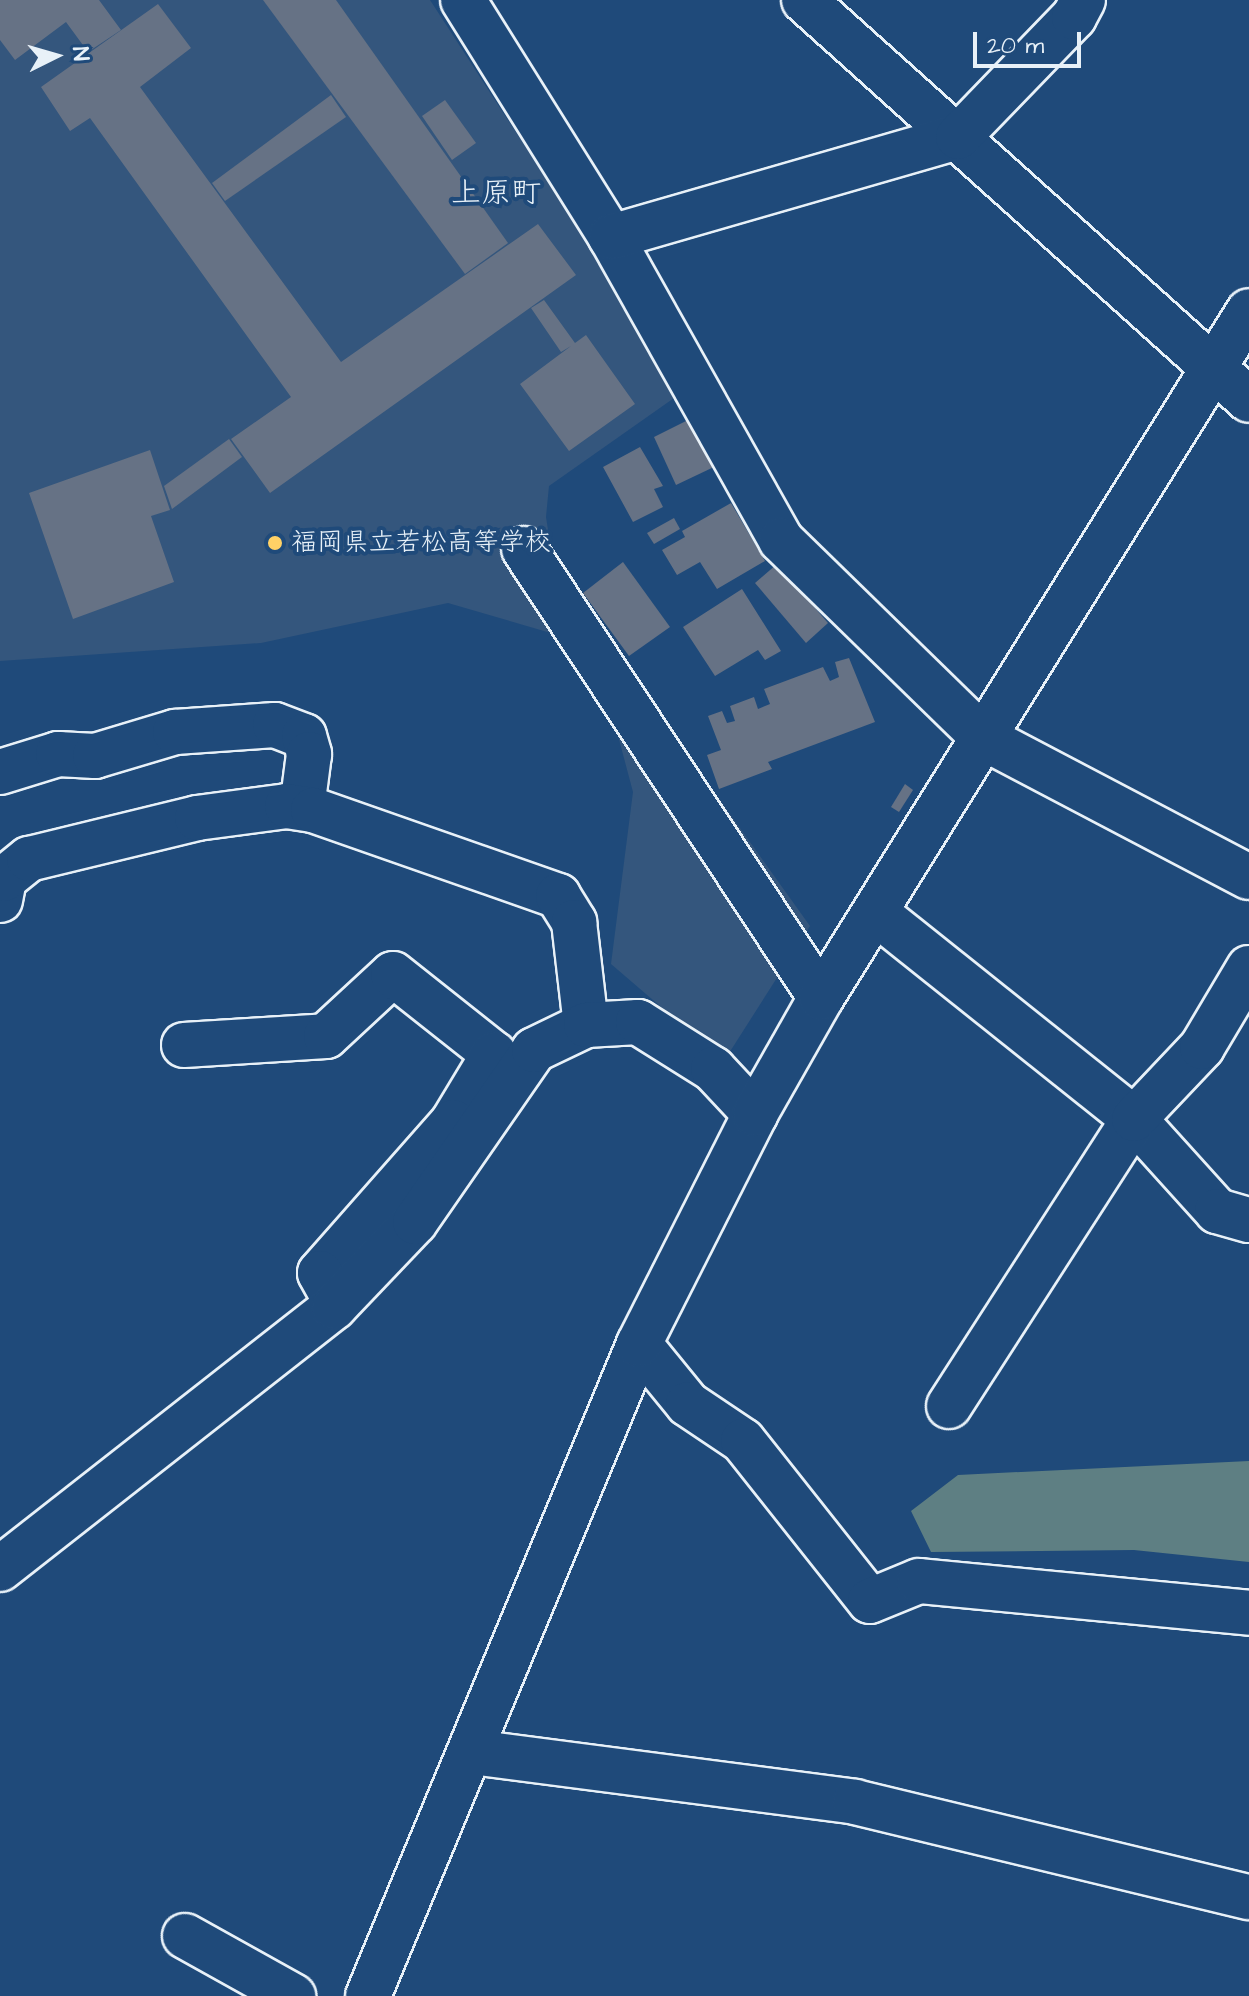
<!DOCTYPE html>
<html>
<head>
<meta charset="utf-8">
<style>
  body { margin:0 }
  #map { position:relative; width:1249px; height:1996px; overflow:hidden; background:#1f4a7a; font-family:"Architects Daughter","Klee One",sans-serif }
  div>[style] { position:absolute }
  [style*='--x'] { left:calc(var(--x)*1px); top:calc(var(--y)*1px); width:calc(var(--w)*1px); rotate:calc(var(--a)*1deg) }
  .built>* { inset:0; background:#34567d }
  .green>* { inset:0; background:#5e7f83 }
  .building>* { inset:0; background:#667285 }
  .roads { filter:drop-shadow(2px 0 #e8f1f8) drop-shadow(-2px 0 #e8f1f8) drop-shadow(0 2px #e8f1f8) drop-shadow(0 -2px #e8f1f8) }
  .minor>* { height:44px; margin:-22px; padding:0 22px; transform-origin:22px; border-radius:22px; background:#1f4a7a }
  .dots>* { width:22px; height:22px; translate:-50% -50%; box-sizing:border-box; border:4px solid #1f4a7a; border-radius:50% }
  span { translate:-50% -50%; white-space:nowrap; text-align:center; line-height:1.15; -webkit-text-stroke:8px #1f4a7a; paint-order:stroke }
  .poi-label { font-size:26px; color:#e8f1f8 }
  .left { translate:0 -50%; text-align:left }
  .quarter-label { font-size:30px; color:#e8f1f8 }
  .north { position:absolute; left:16px; top:16px; width:80px; height:80px; -webkit-text-stroke:6px #1f4a7a; paint-order:stroke; rotate:85deg; font-size:22px; font-weight:700; line-height:32px; text-align:center; color:#e8f1f8 }
  .north::after { content:''; display:block; margin:auto; width:28px; height:36px; background:#e8f1f8; clip-path:polygon(50% 0,100% 100%,50% 72%,0 100%) }
  .scale { position:absolute; left:973px; top:32px; width:108px; height:36px; box-sizing:border-box; border:4px solid #e8f1f8; border-top:0; padding-left:10px; font-size:24px; line-height:28px; white-space:nowrap; color:#e8f1f8; -webkit-text-stroke:6px #1f4a7a; paint-order:stroke }
</style>
</head>
<body>
<div id="map">
  <div class="built">
    <i style="clip-path:polygon(0 0,430px 0,684px 391px,549px 486px,546px 517px,554px 568px,810px 926px,724px 1061px,611px 964px,633px 792px,612px 713px,561px 636px,448px 603px,261px 643px,0 661px)"></i>
  </div>
  <div class="green">
    <i style="clip-path:polygon(1249px 1461px,1249px 1562px,1134px 1550px,931px 1552px,911px 1511px,958px 1475px)"></i>
  </div>
  <div class="building">
    <i style="clip-path:polygon(0 0,99px 0,121px 30px,88px 52px,66px 22px,15px 60px,0 40px)"></i>
    <i style="clip-path:polygon(263px 0,336px 0,508px 243px,465px 274px)"></i>
    <i style="clip-path:polygon(158px 4px,191px 48px,140px 87px,341px 362px,538px 224px,576px 275px,270px 493px,231px 439px,291px 397px,90px 118px,70px 131px,41px 87px)"></i>
    <i style="clip-path:polygon(331px 95px,346px 117px,225px 201px,212px 183px)"></i>
    <i style="clip-path:polygon(445px 100px,476px 143px,452px 160px,422px 116px)"></i>
    <i style="clip-path:polygon(544px 300px,575px 343px,586px 335px,635px 404px,569px 451px,520px 384px,571px 346px,561px 352px,531px 308px)"></i>
    <i style="clip-path:polygon(690px 419px,716px 466px,676px 485px,654px 437px)"></i>
    <i style="clip-path:polygon(229px 439px,242px 457px,172px 509px,164px 486px)"></i>
    <i style="clip-path:polygon(640px 447px,663px 486px,654px 489px,663px 507px,633px 522px,603px 467px)"></i>
    <i style="clip-path:polygon(150px 450px,170px 510px,151px 516px,174px 582px,73px 619px,29px 493px)"></i>
    <i style="clip-path:polygon(731px 503px,765px 561px,717px 589px,700px 562px,677px 575px,662px 550px,685px 537px,682px 531px)"></i>
    <i style="clip-path:polygon(674px 518px,680px 529px,654px 544px,647px 533px)"></i>
    <i style="clip-path:polygon(623px 562px,670px 627px,629px 656px,583px 593px)"></i>
    <i style="clip-path:polygon(777px 564px,828px 623px,806px 643px,755px 583px)"></i>
    <i style="clip-path:polygon(742px 589px,781px 651px,765px 660px,758px 650px,715px 676px,683px 627px)"></i>
    <i style="clip-path:polygon(849px 658px,875px 722px,768px 762px,772px 769px,719px 789px,707px 755px,721px 750px,708px 716px,722px 711px,727px 723px,735px 721px,730px 706px,754px 697px,758px 709px,770px 704px,764px 689px,823px 667px,830px 681px,839px 677px,835px 662px)"></i>
    <i style="clip-path:polygon(905px 784px,913px 790px,899px 812px,891px 807px)"></i>
  </div>
  <div class="roads">
    <div class="minor">
      <i style="--x:463;--y:0;--w:279;--a:58"></i>
      <i style="--x:611;--y:237;--w:347;--a:60.7"></i>
      <i style="--x:781;--y:540;--w:284;--a:44.3"></i>
      <i style="--x:984;--y:738;--w:299;--a:27.7"></i>
      <i style="--x:804;--y:0;--w:598;--a:41.95"></i>
      <i style="--x:611;--y:237;--w:361;--a:-16.1"></i>
      <i style="--x:958;--y:137;--w:167;--a:-46"></i>
      <i style="--x:1074;--y:17;--w:19;--a:-62"></i>
      <i style="--x:524;--y:549;--w:538;--a:56.52"></i>
      <i style="--x:0;--y:772;--w:61;--a:-17.2"></i>
      <i style="--x:58;--y:754;--w:37;--a:3"></i>
      <i style="--x:95;--y:756;--w:84;--a:-16.7"></i>
      <i style="--x:175;--y:732;--w:100;--a:-4"></i>
      <i style="--x:275;--y:725;--w:31;--a:21"></i>
      <i style="--x:304;--y:736;--w:19;--a:74"></i>
      <i style="--x:309;--y:754;--w:54;--a:97.4"></i>
      <i style="--x:0;--y:900;--w:21;--a:-79"></i>
      <i style="--x:4;--y:879;--w:32;--a:-39"></i>
      <i style="--x:29;--y:859;--w:173;--a:-13.7"></i>
      <i style="--x:197;--y:818;--w:91;--a:-7.6"></i>
      <i style="--x:287;--y:806;--w:26;--a:9"></i>
      <i style="--x:313;--y:810;--w:260;--a:19.3"></i>
      <i style="--x:558;--y:896;--w:31;--a:58"></i>
      <i style="--x:574;--y:922;--w:104;--a:83.4"></i>
      <i style="--x:876;--y:913;--w:330;--a:38.6"></i>
      <i style="--x:1134;--y:1119;--w:124;--a:47.9"></i>
      <i style="--x:1217;--y:1211;--w:33;--a:16"></i>
      <i style="--x:184;--y:1045;--w:142;--a:-3.6"></i>
      <i style="--x:326;--y:1036;--w:91;--a:-42.8"></i>
      <i style="--x:393;--y:974;--w:129;--a:38.4"></i>
      <i style="--x:494;--y:1054;--w:79;--a:121.1"></i>
      <i style="--x:453;--y:1122;--w:201;--a:131.4"></i>
      <i style="--x:320;--y:1273;--w:35;--a:61"></i>
      <i style="--x:639;--y:1344;--w:77;--a:50.8"></i>
      <i style="--x:688;--y:1404;--w:66;--a:33.9"></i>
      <i style="--x:743;--y:1441;--w:204;--a:51.6"></i>
      <i style="--x:870;--y:1601;--w:53;--a:-22.2"></i>
      <i style="--x:919;--y:1581;--w:332;--a:5.5"></i>
      <i style="--x:949;--y:1406;--w:341;--a:-57.2"></i>
      <i style="--x:1134;--y:1119;--w:99;--a:-46.6"></i>
      <i style="--x:1202;--y:1047;--w:92;--a:-59.3"></i>
      <i style="--x:0;--y:1569;--w:424;--a:-38.1"></i>
      <i style="--x:334;--y:1307;--w:117;--a:-46.4"></i>
      <i style="--x:415;--y:1222;--w:209;--a:-55.3"></i>
      <i style="--x:534;--y:1050;--w:58;--a:-25.7"></i>
      <i style="--x:586;--y:1025;--w:52;--a:-3.3"></i>
      <i style="--x:638;--y:1022;--w:89;--a:32.1"></i>
      <i style="--x:713;--y:1069;--w:62;--a:47"></i>
      <i style="--x:472;--y:1752;--w:386;--a:7.4"></i>
      <i style="--x:855;--y:1802;--w:405;--a:13.6"></i>
      <i style="--x:185;--y:1936;--w:124;--a:29.1"></i>
      <i style="--x:368;--y:1996;--w:706;--a:-67.43"></i>
      <i style="--x:639;--y:1344;--w:258;--a:-63.2"></i>
      <i style="--x:755;--y:1114;--w:133;--a:-60.4"></i>
      <i style="--x:821;--y:998;--w:809;--a:-58.08"></i>
    </div>
  </div>
  <div class="dots">
    <i style="left:275px;top:543px;background:#ffd166"></i>
  </div>
  <div class="poi-label">
    <span class="left" style="left:291px;top:543px">福岡県立若松高等学校</span>
  </div>
  <div class="quarter-label">
    <span style="left:496px;top:193px">上原町</span>
  </div>
  <div class="north">N</div>
  <div class="scale">20 m</div>
</div>
</body>
</html>
